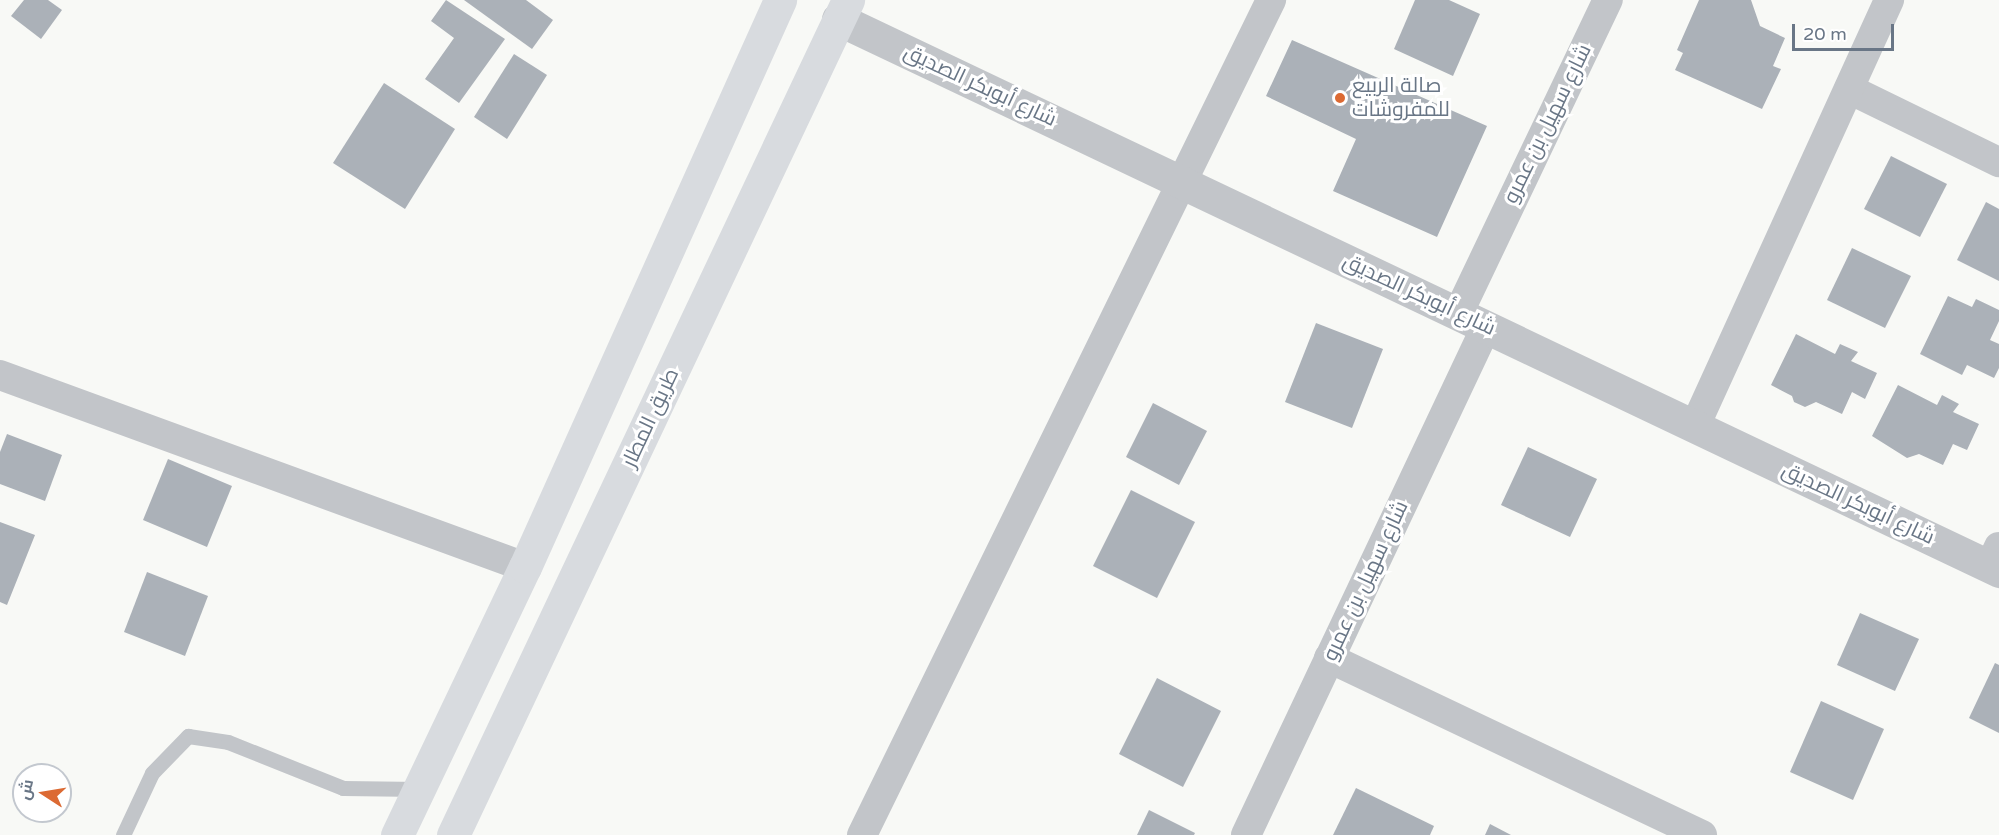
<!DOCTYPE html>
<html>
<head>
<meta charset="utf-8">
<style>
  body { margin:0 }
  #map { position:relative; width:1999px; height:835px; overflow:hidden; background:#f8f9f6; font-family:"Varela Round",Cairo,sans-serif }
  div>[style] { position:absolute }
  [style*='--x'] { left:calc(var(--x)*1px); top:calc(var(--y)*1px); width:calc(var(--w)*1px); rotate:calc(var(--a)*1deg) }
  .building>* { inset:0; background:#abb1b8 }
  .service>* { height:15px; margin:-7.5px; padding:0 7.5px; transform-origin:7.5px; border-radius:7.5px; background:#c2c5c9 }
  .minor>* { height:30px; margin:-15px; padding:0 15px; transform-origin:15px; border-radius:15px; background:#c2c5c9 }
  .tertiary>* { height:33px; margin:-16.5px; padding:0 16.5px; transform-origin:16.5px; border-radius:16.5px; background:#c2c5c9 }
  .trunk>* { height:33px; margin:-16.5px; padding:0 16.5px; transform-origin:16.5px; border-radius:16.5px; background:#d8dbdf }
  .dots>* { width:16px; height:16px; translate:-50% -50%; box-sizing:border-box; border:3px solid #fff; border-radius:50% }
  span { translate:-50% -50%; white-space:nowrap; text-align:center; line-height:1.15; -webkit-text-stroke:6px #fff; paint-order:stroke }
  .street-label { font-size:21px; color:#697686 }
  .poi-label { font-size:21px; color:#697686 }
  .left { translate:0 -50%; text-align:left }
  .north { position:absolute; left:12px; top:763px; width:60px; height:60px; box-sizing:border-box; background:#fff; border:2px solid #c3c8cf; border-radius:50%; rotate:282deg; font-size:16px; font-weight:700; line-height:24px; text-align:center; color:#697686 }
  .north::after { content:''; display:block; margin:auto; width:21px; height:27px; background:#dc6a33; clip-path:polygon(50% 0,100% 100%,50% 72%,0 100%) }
  .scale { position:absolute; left:1792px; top:24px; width:102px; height:27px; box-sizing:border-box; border:3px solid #697686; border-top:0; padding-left:8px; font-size:18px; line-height:21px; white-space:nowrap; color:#697686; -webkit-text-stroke:4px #fff; paint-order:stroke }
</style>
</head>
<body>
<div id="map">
  <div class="building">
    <i style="clip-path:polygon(24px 0,48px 0,62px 10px,41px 39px,11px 16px)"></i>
    <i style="clip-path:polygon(446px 0,505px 39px,459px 103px,425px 79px,454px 38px,431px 21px)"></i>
    <i style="clip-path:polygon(464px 0,526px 0,553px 20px,532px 49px)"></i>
    <i style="clip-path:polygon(1415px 0,1449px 0,1480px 14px,1453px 76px,1394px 49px)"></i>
    <i style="clip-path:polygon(1699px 0,1751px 0,1760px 26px,1785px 38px,1773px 66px,1781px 69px,1762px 109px,1675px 70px,1683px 53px,1677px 50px)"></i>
    <i style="clip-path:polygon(1292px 40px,1487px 126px,1437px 237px,1333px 191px,1356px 139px,1266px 96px)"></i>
    <i style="clip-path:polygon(514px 54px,547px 75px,507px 139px,474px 117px)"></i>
    <i style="clip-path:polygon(384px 83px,455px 129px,405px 209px,333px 163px)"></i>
    <i style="clip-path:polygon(1891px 156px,1947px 184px,1920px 237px,1864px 209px)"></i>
    <i style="clip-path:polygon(1986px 202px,1999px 209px,1999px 281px,1957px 260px)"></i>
    <i style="clip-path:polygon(1852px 248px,1911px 276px,1885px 328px,1827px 300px)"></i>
    <i style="clip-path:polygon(1948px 296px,1972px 307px,1976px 299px,1999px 310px,1999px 321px,1990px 340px,1999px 344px,1999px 368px,1994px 378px,1967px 365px,1962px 375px,1920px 354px)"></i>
    <i style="clip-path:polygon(1316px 323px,1383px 349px,1352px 428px,1285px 402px)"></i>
    <i style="clip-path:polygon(1796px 334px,1835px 354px,1840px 344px,1858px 352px,1851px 361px,1877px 373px,1865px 399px,1852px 392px,1842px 414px,1816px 402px,1805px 407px,1794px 402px,1792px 396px,1771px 385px)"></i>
    <i style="clip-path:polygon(1898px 385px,1937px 405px,1942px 395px,1959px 404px,1953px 412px,1979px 424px,1967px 450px,1953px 444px,1943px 465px,1919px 454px,1907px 458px,1872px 436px)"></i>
    <i style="clip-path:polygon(1153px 403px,1207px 431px,1179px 485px,1126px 457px)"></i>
    <i style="clip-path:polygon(7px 434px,62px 455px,45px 501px,0 484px,0 452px)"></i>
    <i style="clip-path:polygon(1528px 447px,1597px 479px,1570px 537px,1501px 505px)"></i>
    <i style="clip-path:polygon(168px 459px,232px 486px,207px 547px,143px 520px)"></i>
    <i style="clip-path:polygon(1131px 490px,1195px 522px,1157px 598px,1093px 566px)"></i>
    <i style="clip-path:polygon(0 522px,35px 535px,7px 605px,0 602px)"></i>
    <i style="clip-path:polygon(147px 572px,208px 596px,185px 656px,124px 632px)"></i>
    <i style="clip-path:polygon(1860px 613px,1919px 639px,1895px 691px,1837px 665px)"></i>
    <i style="clip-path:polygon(1995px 663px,1999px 665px,1999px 733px,1969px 718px)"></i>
    <i style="clip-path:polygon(1157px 678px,1221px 711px,1183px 787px,1119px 754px)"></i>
    <i style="clip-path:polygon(1821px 701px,1884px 729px,1853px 800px,1790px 772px)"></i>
    <i style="clip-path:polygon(1356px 788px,1434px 826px,1430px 835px,1333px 835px)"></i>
    <i style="clip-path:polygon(1149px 810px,1195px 833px,1194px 835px,1137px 835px)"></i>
    <i style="clip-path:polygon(1490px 824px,1511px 835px,1485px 835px)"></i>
  </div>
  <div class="service">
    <i style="--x:123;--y:835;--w:68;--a:-64.9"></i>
    <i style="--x:152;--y:773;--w:52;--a:-45.8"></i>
    <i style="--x:188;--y:736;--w:40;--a:8.5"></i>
    <i style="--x:228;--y:742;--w:124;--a:21.8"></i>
    <i style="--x:343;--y:788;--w:77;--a:0.7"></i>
  </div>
  <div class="minor">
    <i style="--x:1849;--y:89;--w:167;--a:26"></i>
    <i style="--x:1458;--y:314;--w:348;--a:-64.5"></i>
    <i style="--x:0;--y:375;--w:559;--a:20.09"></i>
    <i style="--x:1695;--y:426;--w:468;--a:-65.5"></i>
    <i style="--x:1990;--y:566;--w:21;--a:-65"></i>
    <i style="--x:1329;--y:658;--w:413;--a:25.4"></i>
    <i style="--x:862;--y:835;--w:930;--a:-63.9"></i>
    <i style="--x:1246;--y:835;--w:562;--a:-64.71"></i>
  </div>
  <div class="tertiary">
    <i style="--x:838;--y:19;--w:1286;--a:25.43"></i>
  </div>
  <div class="trunk">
    <i style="--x:397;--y:835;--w:297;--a:-64.5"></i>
    <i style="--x:525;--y:567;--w:622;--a:-65.78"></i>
    <i style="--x:453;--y:835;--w:924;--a:-64.68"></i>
  </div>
  <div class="dots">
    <i style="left:1340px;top:98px;background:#dc6a33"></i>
  </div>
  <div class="street-label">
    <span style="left:980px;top:86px;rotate:25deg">شارع أبوبكر الصديق</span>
    <span style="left:1548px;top:124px;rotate:-64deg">شارع سهيل بن عمرو</span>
    <span style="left:1419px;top:295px;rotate:25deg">شارع أبوبكر الصديق</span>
    <span style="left:651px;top:418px;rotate:-65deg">طريق المطار</span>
    <span style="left:1858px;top:504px;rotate:25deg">شارع أبوبكر الصديق</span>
    <span style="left:1366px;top:581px;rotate:-65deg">شارع سهيل بن عمرو</span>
  </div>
  <div class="poi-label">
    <span class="left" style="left:1352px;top:98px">صالة الربيع<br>للمفروشات</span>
  </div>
  <div class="north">ش</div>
  <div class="scale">20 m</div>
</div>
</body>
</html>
